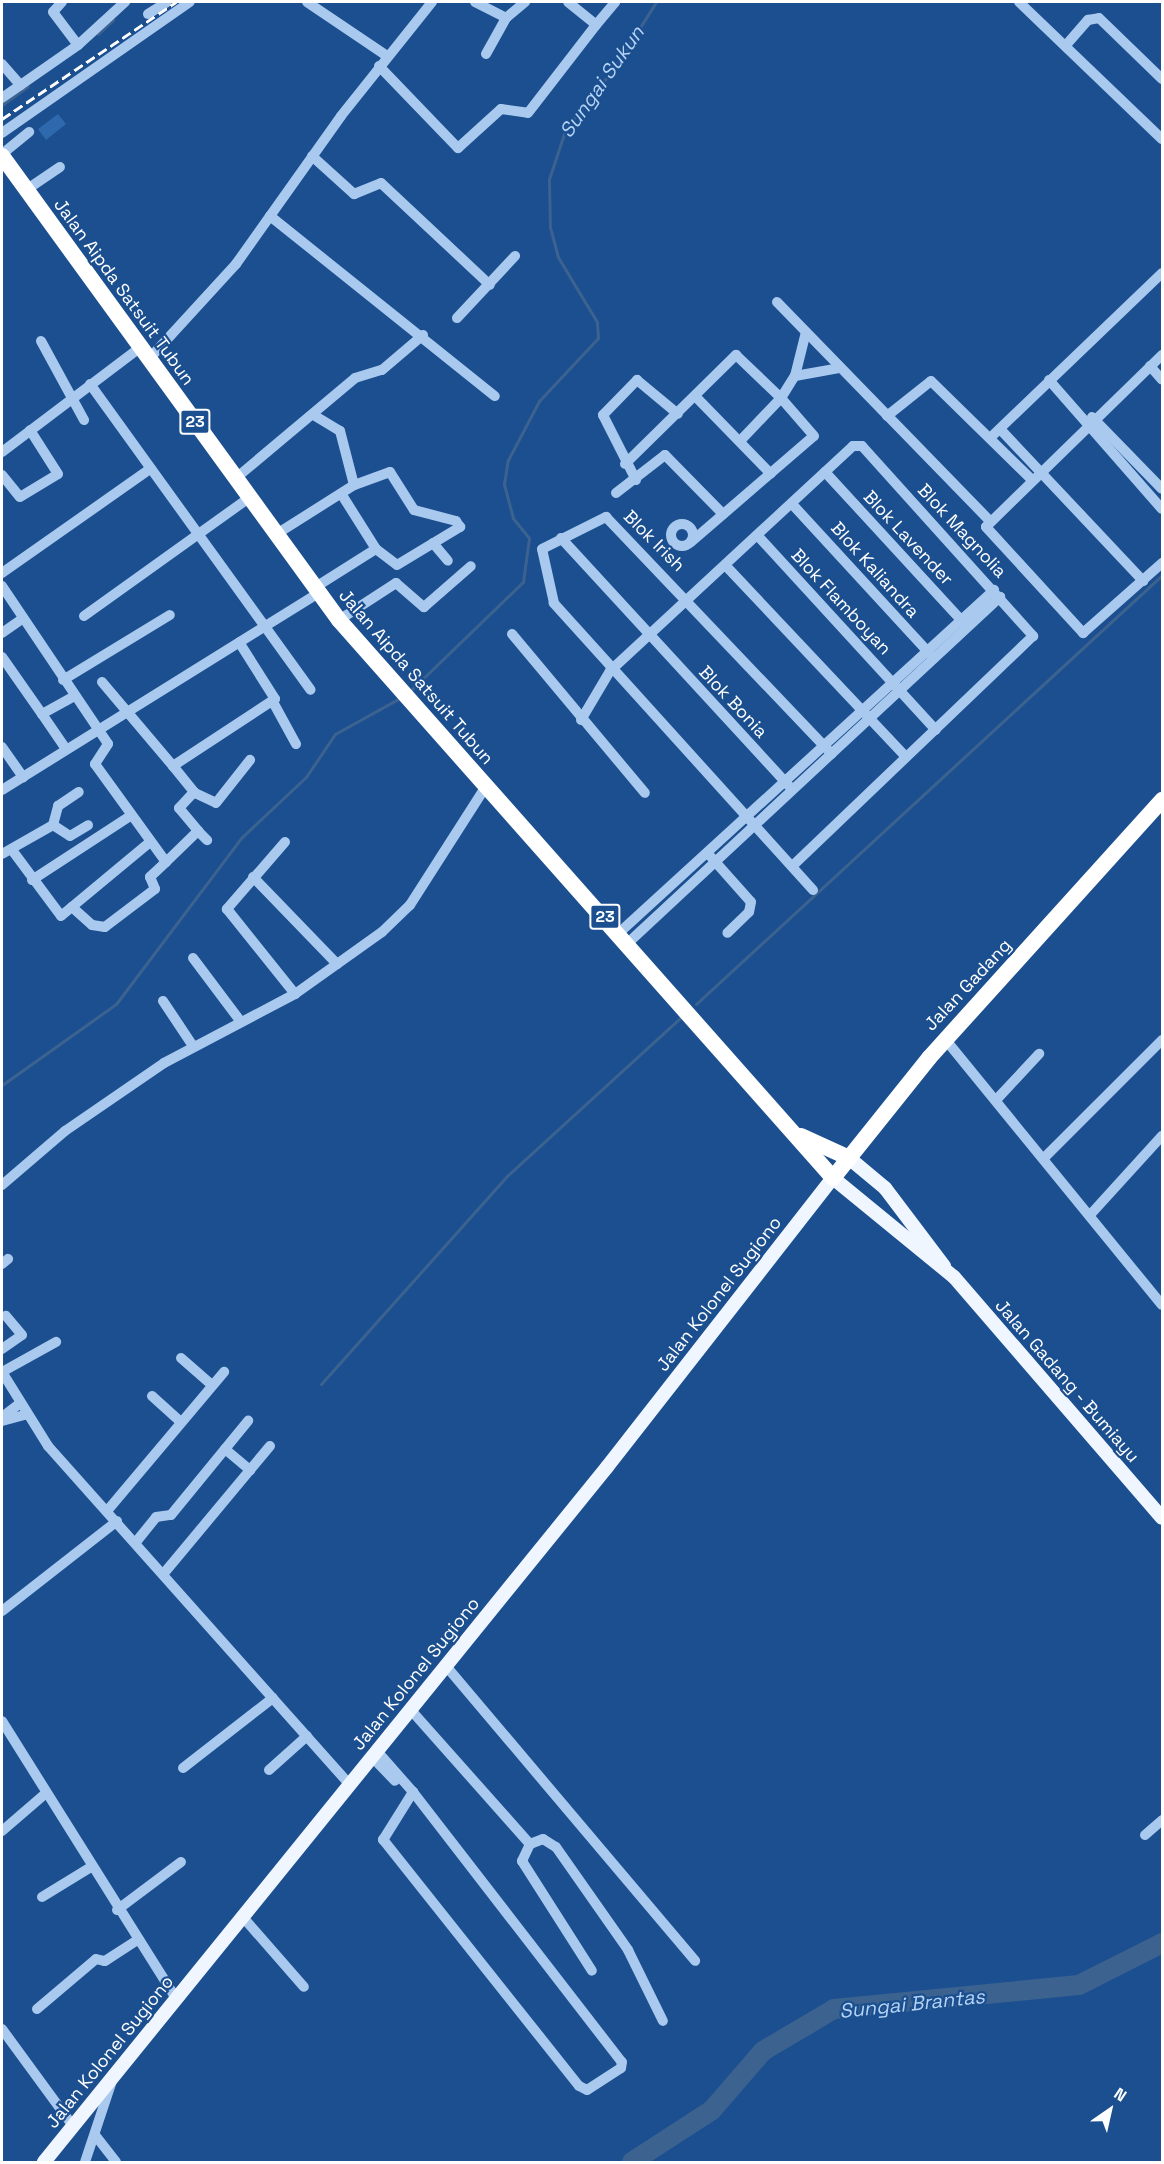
<!DOCTYPE html>
<html>
<head>
<meta charset="utf-8">
<style>
  body { margin:0 }
  #map { position:relative; width:1164px; height:2164px; overflow:hidden; background:#1b4f8f; font-family:"Space Grotesk",sans-serif }
  div>[style] { position:absolute }
  [style*='--x'] { left:calc(var(--x)*1px); top:calc(var(--y)*1px); width:calc(var(--w)*1px); rotate:calc(var(--a)*1deg) }
  .green>* { inset:0; background:#2e69ad }
  .stream>* { height:3px; margin:-1.5px; padding:0 1.5px; transform-origin:1.5px; border-radius:1.5px; background:#3c6290 }
  .river>* { height:20px; margin:-10px; padding:0 10px; transform-origin:10px; border-radius:10px; background:#3c6290 }
  .minor>* { height:10px; margin:-5px; padding:0 5px; transform-origin:5px; border-radius:5px; background:#a9c9ee }
  .minor>.ring { margin:-5px; padding:0; box-sizing:content-box; background:none; border:10px solid #a9c9ee; border-radius:50% }
  .major>* { height:14px; margin:-7px; padding:0 7px; transform-origin:7px; border-radius:7px; background:#f0f6ff }
  .highway>* { height:16px; margin:-8px; padding:0 8px; transform-origin:8px; border-radius:8px; background:#fff }
  .rail>* { height:3px; margin-top:-1.5px; transform-origin:0; background:repeating-linear-gradient(90deg,#fff 0 10px,transparent 0 14.5px) }
  span { translate:-50% -50%; white-space:nowrap; text-align:center; line-height:1.15; -webkit-text-stroke:4.5px #1b4f8f; paint-order:stroke }
  .shield-label span { padding:2px 4px; background:#1b4f8f; border:2px solid; border-radius:4px; -webkit-text-stroke-width:0 }
  .shield-label { font-size:16px; color:#fff; font-weight:700 }
  .street-label { font-size:18px; color:#fff }
  .water-label { font-size:20px; color:#b5d3f5; font-style:italic }
  .frame { position:absolute; inset:0; border:3px solid #fff; pointer-events:none }
  .north { position:absolute; left:1080px; top:2080px; width:60px; height:60px; -webkit-text-stroke:4px #1b4f8f; paint-order:stroke; rotate:34deg; font-size:16px; font-weight:700; line-height:24px; text-align:center; color:#fff }
  .north::after { content:''; display:block; margin:auto; width:21px; height:27px; background:#fff; clip-path:polygon(50% 0,100% 100%,50% 72%,0 100%) }
</style>
</head>
<body>
<div id="map">
  <div class="green">
    <i style="clip-path:polygon(58px 114px,66px 124px,46px 140px,38px 129px)"></i>
  </div>
  <div class="stream">
    <i style="--x:98;--y:34;--w:21;--a:-43"></i>
    <i style="--x:2;--y:105;--w:32;--a:-36"></i>
    <i style="--x:410;--y:691;--w:157;--a:-44"></i>
    <i style="--x:523;--y:582;--w:44;--a:-82.2"></i>
    <i style="--x:529;--y:538;--w:26;--a:-129"></i>
    <i style="--x:513;--y:518;--w:35;--a:-105"></i>
    <i style="--x:504;--y:484;--w:24;--a:-81"></i>
    <i style="--x:508;--y:460;--w:67;--a:-62.3"></i>
    <i style="--x:539;--y:401;--w:86;--a:-46.9"></i>
    <i style="--x:598;--y:338;--w:16;--a:-94"></i>
    <i style="--x:597;--y:322;--w:76;--a:-121"></i>
    <i style="--x:558;--y:257;--w:30;--a:-105"></i>
    <i style="--x:550;--y:228;--w:49;--a:-91.2"></i>
    <i style="--x:549;--y:179;--w:54;--a:-71.6"></i>
    <i style="--x:566;--y:128;--w:78;--a:-51.2"></i>
    <i style="--x:615;--y:67;--w:77;--a:-57.8"></i>
    <i style="--x:696;--y:1004;--w:633;--a:-42.63"></i>
    <i style="--x:2;--y:1085;--w:140;--a:-35.4"></i>
    <i style="--x:116;--y:1004;--w:209;--a:-53"></i>
    <i style="--x:242;--y:837;--w:88;--a:-43.2"></i>
    <i style="--x:306;--y:777;--w:52;--a:-56"></i>
    <i style="--x:335;--y:734;--w:74;--a:-29"></i>
    <i style="--x:321;--y:1384;--w:279;--a:-48.2"></i>
    <i style="--x:507;--y:1176;--w:236;--a:-42.4"></i>
  </div>
  <div class="river">
    <i style="--x:632;--y:2162;--w:95;--a:-33"></i>
    <i style="--x:712;--y:2110;--w:78;--a:-49.2"></i>
    <i style="--x:763;--y:2051;--w:82;--a:-30.6"></i>
    <i style="--x:834;--y:2009;--w:246;--a:-5.6"></i>
    <i style="--x:1079;--y:1985;--w:93;--a:-26.8"></i>
  </div>
  <div class="minor">
    <i style="--x:62;--y:2;--w:13;--a:132"></i>
    <i style="--x:53;--y:12;--w:41;--a:52.9"></i>
    <i style="--x:307;--y:2;--w:97;--a:34"></i>
    <i style="--x:475;--y:2;--w:35;--a:27"></i>
    <i style="--x:506;--y:18;--w:25;--a:-40"></i>
    <i style="--x:568;--y:2;--w:36;--a:39"></i>
    <i style="--x:596;--y:25;--w:30;--a:-50"></i>
    <i style="--x:1019;--y:2;--w:198;--a:43.8"></i>
    <i style="--x:148;--y:14;--w:22;--a:-32"></i>
    <i style="--x:1067;--y:44;--w:32;--a:-49"></i>
    <i style="--x:1088;--y:20;--w:11;--a:-10"></i>
    <i style="--x:1099;--y:18;--w:88;--a:44.1"></i>
    <i style="--x:486;--y:54;--w:41;--a:-60.9"></i>
    <i style="--x:2;--y:64;--w:28;--a:49"></i>
    <i style="--x:379;--y:66;--w:114;--a:46.1"></i>
    <i style="--x:458;--y:148;--w:58;--a:-42.2"></i>
    <i style="--x:501;--y:109;--w:27;--a:8"></i>
    <i style="--x:528;--y:113;--w:111;--a:-52.3"></i>
    <i style="--x:2;--y:98;--w:93;--a:-34.9"></i>
    <i style="--x:78;--y:45;--w:64;--a:-42.5"></i>
    <i style="--x:2;--y:133;--w:229;--a:-34.9"></i>
    <i style="--x:2;--y:154;--w:35;--a:-39"></i>
    <i style="--x:312;--y:156;--w:57;--a:42.1"></i>
    <i style="--x:354;--y:194;--w:29;--a:-22"></i>
    <i style="--x:381;--y:183;--w:149;--a:43.1"></i>
    <i style="--x:26;--y:190;--w:41;--a:-34.1"></i>
    <i style="--x:270;--y:216;--w:288;--a:38.7"></i>
    <i style="--x:777;--y:302;--w:305;--a:45.8"></i>
    <i style="--x:457;--y:318;--w:85;--a:-46.9"></i>
    <i style="--x:41;--y:341;--w:90;--a:61.4"></i>
    <i style="--x:1162;--y:355;--w:246;--a:135.7"></i>
    <i style="--x:986;--y:527;--w:144;--a:47.5"></i>
    <i style="--x:1083;--y:633;--w:106;--a:-41.5"></i>
    <i style="--x:149;--y:359;--w:129;--a:-47.5"></i>
    <i style="--x:236;--y:264;--w:181;--a:-54.6"></i>
    <i style="--x:341;--y:116;--w:146;--a:-51.4"></i>
    <i style="--x:1150;--y:366;--w:18;--a:49"></i>
    <i style="--x:795;--y:376;--w:45;--a:-76"></i>
    <i style="--x:1049;--y:380;--w:171;--a:48.8"></i>
    <i style="--x:90;--y:384;--w:377;--a:54.2"></i>
    <i style="--x:696;--y:397;--w:107;--a:45.8"></i>
    <i style="--x:887;--y:416;--w:56;--a:-38.5"></i>
    <i style="--x:931;--y:381;--w:141;--a:44.4"></i>
    <i style="--x:1092;--y:417;--w:100;--a:45.8"></i>
    <i style="--x:1000;--y:429;--w:209;--a:46.7"></i>
    <i style="--x:990;--y:438;--w:238;--a:-43.8"></i>
    <i style="--x:2;--y:452;--w:174;--a:-37.1"></i>
    <i style="--x:625;--y:464;--w:156;--a:-44.5"></i>
    <i style="--x:736;--y:355;--w:62;--a:43.7"></i>
    <i style="--x:781;--y:398;--w:58;--a:133.6"></i>
    <i style="--x:825;--y:472;--w:207;--a:47.4"></i>
    <i style="--x:2;--y:475;--w:28;--a:51"></i>
    <i style="--x:20;--y:497;--w:44;--a:-31.2"></i>
    <i style="--x:58;--y:474;--w:52;--a:-122.5"></i>
    <i style="--x:236;--y:478;--w:155;--a:-40"></i>
    <i style="--x:355;--y:378;--w:28;--a:-17"></i>
    <i style="--x:382;--y:370;--w:54;--a:-40.5"></i>
    <i style="--x:636;--y:480;--w:73;--a:-116.9"></i>
    <i style="--x:603;--y:415;--w:49;--a:-45.8"></i>
    <i style="--x:637;--y:380;--w:53;--a:39.7"></i>
    <i style="--x:616;--y:493;--w:62;--a:-37.8"></i>
    <i style="--x:665;--y:455;--w:83;--a:45.5"></i>
    <i style="--x:342;--y:495;--w:64;--a:57.8"></i>
    <i style="--x:376;--y:549;--w:26;--a:37"></i>
    <i style="--x:397;--y:565;--w:74;--a:-31.1"></i>
    <i style="--x:460;--y:527;--w:7;--a:-124"></i>
    <i style="--x:456;--y:521;--w:43;--a:-165.3"></i>
    <i style="--x:414;--y:510;--w:45;--a:-122.3"></i>
    <i style="--x:390;--y:472;--w:38;--a:160"></i>
    <i style="--x:792;--y:504;--w:204;--a:47.4"></i>
    <i class="ring" style="left:671px;top:524px;width:12px;height:12px"></i>
    <i style="--x:275;--y:535;--w:93;--a:-32.3"></i>
    <i style="--x:354;--y:485;--w:56;--a:-104.5"></i>
    <i style="--x:340;--y:431;--w:29;--a:-149"></i>
    <i style="--x:758;--y:536;--w:263;--a:47.5"></i>
    <i style="--x:561;--y:538;--w:338;--a:47.4"></i>
    <i style="--x:691;--y:542;--w:162;--a:-40.8"></i>
    <i style="--x:814;--y:436;--w:50;--a:-131"></i>
    <i style="--x:781;--y:398;--w:26;--a:-58"></i>
    <i style="--x:795;--y:376;--w:46;--a:-10.1"></i>
    <i style="--x:433;--y:543;--w:23;--a:50"></i>
    <i style="--x:726;--y:566;--w:262;--a:46.7"></i>
    <i style="--x:2;--y:573;--w:181;--a:-35.1"></i>
    <i style="--x:2;--y:586;--w:190;--a:56.1"></i>
    <i style="--x:108;--y:744;--w:24;--a:123"></i>
    <i style="--x:95;--y:764;--w:121;--a:54.1"></i>
    <i style="--x:166;--y:862;--w:22;--a:137"></i>
    <i style="--x:150;--y:877;--w:13;--a:67"></i>
    <i style="--x:155;--y:889;--w:63;--a:142.8"></i>
    <i style="--x:105;--y:927;--w:13;--a:-171"></i>
    <i style="--x:92;--y:925;--w:27;--a:-138"></i>
    <i style="--x:314;--y:588;--w:73;--a:-32.2"></i>
    <i style="--x:84;--y:616;--w:203;--a:-35.6"></i>
    <i style="--x:339;--y:620;--w:68;--a:-33"></i>
    <i style="--x:396;--y:583;--w:37;--a:41"></i>
    <i style="--x:424;--y:607;--w:62;--a:-41.1"></i>
    <i style="--x:2;--y:633;--w:24;--a:-35"></i>
    <i style="--x:512;--y:634;--w:207;--a:50.1"></i>
    <i style="--x:2;--y:657;--w:70;--a:54.9"></i>
    <i style="--x:42;--y:714;--w:37;--a:-29"></i>
    <i style="--x:63;--y:680;--w:125;--a:-31.3"></i>
    <i style="--x:102;--y:682;--w:110;--a:49.8"></i>
    <i style="--x:173;--y:766;--w:122;--a:-33.3"></i>
    <i style="--x:275;--y:699;--w:67;--a:-122.3"></i>
    <i style="--x:273;--y:702;--w:48;--a:61.3"></i>
    <i style="--x:42;--y:714;--w:42;--a:55.6"></i>
    <i style="--x:581;--y:720;--w:57;--a:-59.4"></i>
    <i style="--x:610;--y:671;--w:331;--a:-42.8"></i>
    <i style="--x:853;--y:446;--w:9;--a:0"></i>
    <i style="--x:862;--y:446;--w:256;--a:48"></i>
    <i style="--x:1033;--y:636;--w:333;--a:136.3"></i>
    <i style="--x:2;--y:747;--w:37;--a:55"></i>
    <i style="--x:173;--y:766;--w:35;--a:51"></i>
    <i style="--x:195;--y:793;--w:23;--a:25"></i>
    <i style="--x:216;--y:803;--w:55;--a:-51.7"></i>
    <i style="--x:2;--y:790;--w:372;--a:-31.9"></i>
    <i style="--x:194;--y:792;--w:22;--a:133"></i>
    <i style="--x:179;--y:808;--w:30;--a:50"></i>
    <i style="--x:53;--y:825;--w:20;--a:33"></i>
    <i style="--x:70;--y:836;--w:21;--a:-31"></i>
    <i style="--x:285;--y:842;--w:89;--a:130.9"></i>
    <i style="--x:227;--y:909;--w:109;--a:51.3"></i>
    <i style="--x:12;--y:850;--w:82;--a:53.4"></i>
    <i style="--x:61;--y:916;--w:114;--a:-39.7"></i>
    <i style="--x:2;--y:854;--w:59;--a:-29.6"></i>
    <i style="--x:53;--y:825;--w:20;--a:-75"></i>
    <i style="--x:58;--y:806;--w:25;--a:-34"></i>
    <i style="--x:711;--y:857;--w:60;--a:48.4"></i>
    <i style="--x:751;--y:902;--w:10;--a:101"></i>
    <i style="--x:749;--y:912;--w:30;--a:136"></i>
    <i style="--x:166;--y:862;--w:45;--a:-44.1"></i>
    <i style="--x:198;--y:831;--w:13;--a:45"></i>
    <i style="--x:253;--y:877;--w:121;--a:46"></i>
    <i style="--x:32;--y:880;--w:117;--a:-33.1"></i>
    <i style="--x:813;--y:890;--w:387;--a:-132.1"></i>
    <i style="--x:554;--y:603;--w:55;--a:-102.5"></i>
    <i style="--x:542;--y:549;--w:72;--a:-26.6"></i>
    <i style="--x:606;--y:517;--w:327;--a:46.4"></i>
    <i style="--x:620;--y:932;--w:507;--a:-42.44"></i>
    <i style="--x:629;--y:942;--w:507;--a:-42.92"></i>
    <i style="--x:193;--y:958;--w:80;--a:53.1"></i>
    <i style="--x:163;--y:1001;--w:54;--a:56.3"></i>
    <i style="--x:945;--y:1039;--w:343;--a:50.8"></i>
    <i style="--x:997;--y:1099;--w:62;--a:-47"></i>
    <i style="--x:1044;--y:1158;--w:167;--a:-45"></i>
    <i style="--x:2;--y:1185;--w:83;--a:-40.6"></i>
    <i style="--x:65;--y:1131;--w:120;--a:-34.5"></i>
    <i style="--x:164;--y:1063;--w:148;--a:-27.8"></i>
    <i style="--x:295;--y:994;--w:107;--a:-35.5"></i>
    <i style="--x:382;--y:932;--w:39;--a:-44"></i>
    <i style="--x:410;--y:905;--w:141;--a:-57.4"></i>
    <i style="--x:1090;--y:1215;--w:107;--a:-47.7"></i>
    <i style="--x:2;--y:1264;--w:8;--a:-40"></i>
    <i style="--x:2;--y:1349;--w:24;--a:-35"></i>
    <i style="--x:22;--y:1335;--w:25;--a:-130"></i>
    <i style="--x:181;--y:1358;--w:41;--a:41.1"></i>
    <i style="--x:2;--y:1372;--w:87;--a:58.1"></i>
    <i style="--x:48;--y:1446;--w:454;--a:48.3"></i>
    <i style="--x:2;--y:1372;--w:62;--a:-29.1"></i>
    <i style="--x:152;--y:1396;--w:38;--a:42"></i>
    <i style="--x:2;--y:1417;--w:21;--a:-37"></i>
    <i style="--x:2;--y:1421;--w:24;--a:-15"></i>
    <i style="--x:225;--y:1449;--w:33;--a:40"></i>
    <i style="--x:107;--y:1511;--w:182;--a:-49.9"></i>
    <i style="--x:136;--y:1542;--w:32;--a:-51"></i>
    <i style="--x:156;--y:1517;--w:15;--a:-8"></i>
    <i style="--x:171;--y:1515;--w:122;--a:-50.7"></i>
    <i style="--x:165;--y:1572;--w:164;--a:-50.2"></i>
    <i style="--x:2;--y:1611;--w:146;--a:-38"></i>
    <i style="--x:446;--y:1666;--w:386;--a:49.8"></i>
    <i style="--x:410;--y:1709;--w:181;--a:48.4"></i>
    <i style="--x:530;--y:1844;--w:14;--a:-21"></i>
    <i style="--x:543;--y:1839;--w:15;--a:32"></i>
    <i style="--x:556;--y:1847;--w:126;--a:55"></i>
    <i style="--x:628;--y:1950;--w:79;--a:63.8"></i>
    <i style="--x:2;--y:1721;--w:327;--a:57.9"></i>
    <i style="--x:377;--y:1751;--w:55;--a:48.7"></i>
    <i style="--x:413;--y:1792;--w:341;--a:52.3"></i>
    <i style="--x:622;--y:2062;--w:6;--a:99"></i>
    <i style="--x:621;--y:2068;--w:40;--a:147.1"></i>
    <i style="--x:587;--y:2090;--w:9;--a:-153"></i>
    <i style="--x:579;--y:2086;--w:315;--a:-128.5"></i>
    <i style="--x:383;--y:1840;--w:57;--a:-58"></i>
    <i style="--x:372;--y:1757;--w:33;--a:46"></i>
    <i style="--x:183;--y:1768;--w:114;--a:-37.9"></i>
    <i style="--x:269;--y:1770;--w:51;--a:-41.8"></i>
    <i style="--x:2;--y:1831;--w:57;--a:-40.7"></i>
    <i style="--x:1145;--y:1835;--w:23;--a:-41"></i>
    <i style="--x:530;--y:1844;--w:19;--a:115"></i>
    <i style="--x:522;--y:1861;--w:130;--a:57.5"></i>
    <i style="--x:42;--y:1897;--w:57;--a:-31.5"></i>
    <i style="--x:117;--y:1910;--w:80;--a:-36.9"></i>
    <i style="--x:242;--y:1916;--w:94;--a:48.9"></i>
    <i style="--x:37;--y:2009;--w:77;--a:-40.3"></i>
    <i style="--x:96;--y:1959;--w:9;--a:13"></i>
    <i style="--x:105;--y:1961;--w:37;--a:-33"></i>
    <i style="--x:2;--y:2029;--w:120;--a:53.8"></i>
    <i style="--x:95;--y:2135;--w:34;--a:52"></i>
    <i style="--x:85;--y:2162;--w:92;--a:-71.6"></i>
  </div>
  <div class="major">
    <i style="--x:849;--y:1158;--w:47;--a:39.8"></i>
    <i style="--x:885;--y:1188;--w:98;--a:52.9"></i>
    <i style="--x:44;--y:2162;--w:894;--a:-50.99"></i>
    <i style="--x:607;--y:1467;--w:367;--a:-52"></i>
    <i style="--x:833;--y:1178;--w:156;--a:39.3"></i>
    <i style="--x:954;--y:1277;--w:318;--a:49.2"></i>
  </div>
  <div class="highway">
    <i style="--x:2;--y:156;--w:573;--a:54.01"></i>
    <i style="--x:339;--y:620;--w:745;--a:48.48"></i>
    <i style="--x:833;--y:1178;--w:154;--a:-51.3"></i>
    <i style="--x:929;--y:1058;--w:348;--a:-47.9"></i>
    <i style="--x:801;--y:1136;--w:53;--a:24.6"></i>
  </div>
  <div class="rail">
    <i style="--x:2;--y:119;--w:210;--a:-33.9"></i>
  </div>
  <div class="shield-label">
    <span style="left:195px;top:422px">23</span>
    <span style="left:605px;top:917px">23</span>
  </div>
  <div class="street-label">
    <span style="left:124px;top:292px;rotate:54deg">Jalan Aipda Satsuit Tubun</span>
    <span style="left:962px;top:531px;rotate:47deg">Blok Magnolia</span>
    <span style="left:908px;top:538px;rotate:47deg">Blok Lavender</span>
    <span style="left:654px;top:541px;rotate:45deg">Blok Irish</span>
    <span style="left:875px;top:570px;rotate:48deg">Blok Kaliandra</span>
    <span style="left:841px;top:602px;rotate:47deg">Blok Flamboyan</span>
    <span style="left:416px;top:677px;rotate:49deg">Jalan Aipda Satsuit Tubun</span>
    <span style="left:733px;top:702px;rotate:47deg">Blok Bonia</span>
    <span style="left:968px;top:985px;rotate:-47deg">Jalan Gadang</span>
    <span style="left:719px;top:1294px;rotate:-52deg">Jalan Kolonel Sugiono</span>
    <span style="left:1067px;top:1381px;rotate:49deg">Jalan Gadang - Bumiayu</span>
    <span style="left:416px;top:1674px;rotate:-51deg">Jalan Kolonel Sugiono</span>
    <span style="left:110px;top:2052px;rotate:-51deg">Jalan Kolonel Sugiono</span>
  </div>
  <div class="water-label">
    <span style="left:602px;top:82px;rotate:-55deg">Sungai Sukun</span>
    <span style="left:912px;top:2004px;rotate:-6deg">Sungai Brantas</span>
  </div>
  <div class="frame"></div>
  <div class="north">N</div>
</div>
</body>
</html>
